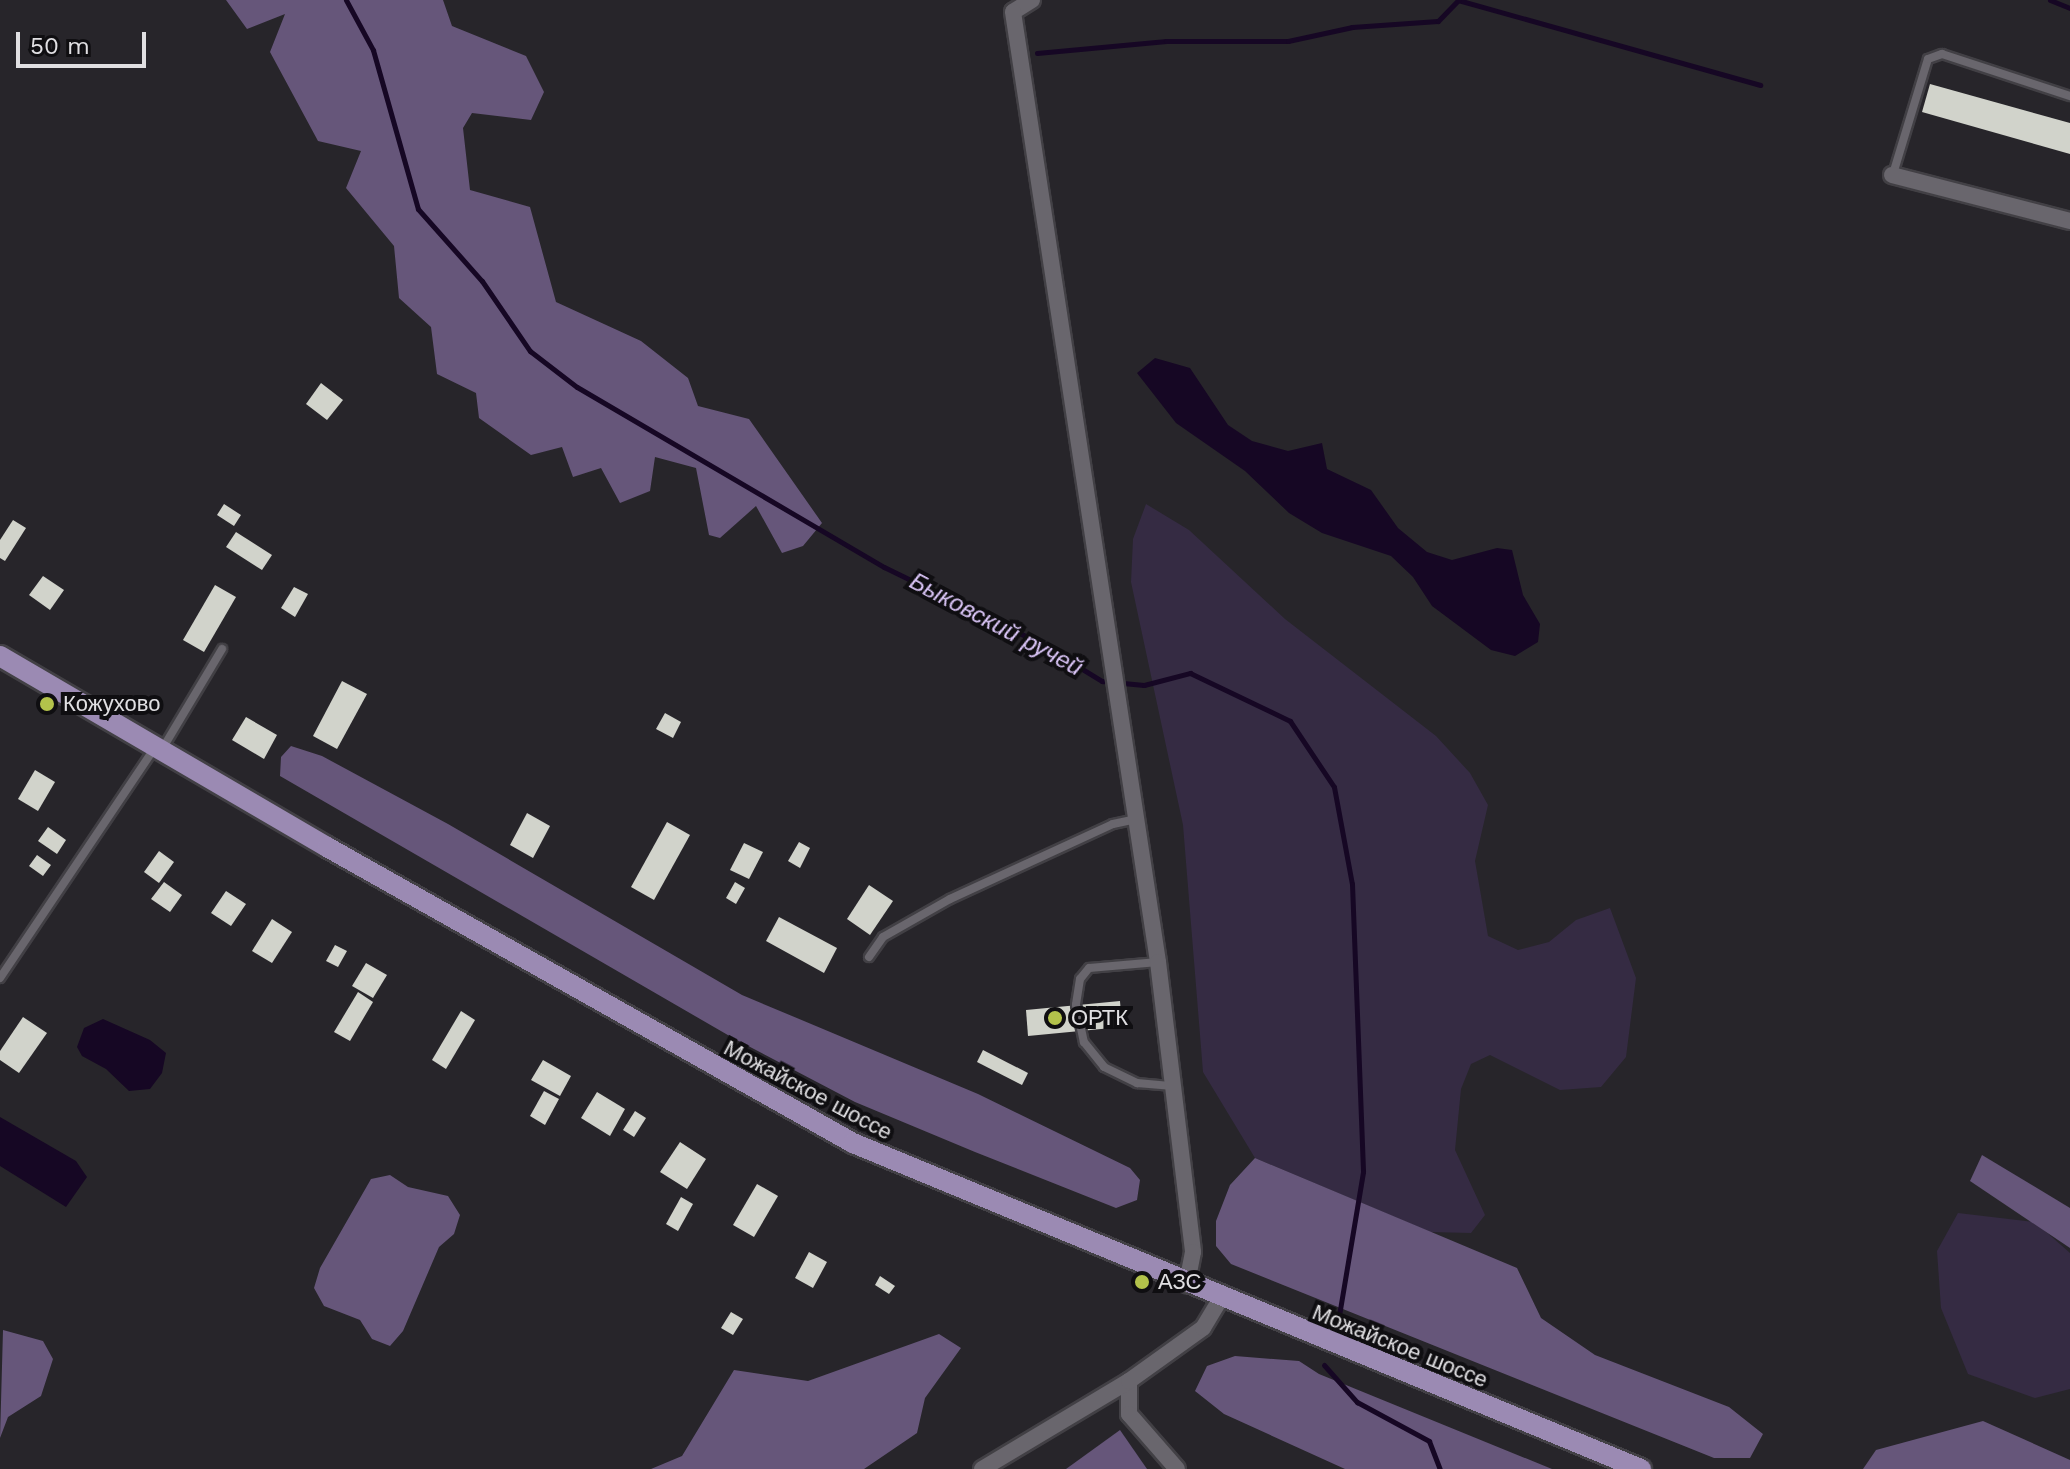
<!DOCTYPE html>
<html>
<head>
<meta charset="utf-8">
<style>
  body { margin:0 }
  #map { position:relative; width:2070px; height:1469px; overflow:hidden; background:#27252a; font-family:"Work Sans",sans-serif }
  div>[style] { position:absolute }
  [style*='--x'] { left:calc(var(--x)*1px); top:calc(var(--y)*1px); width:calc(var(--w)*1px); rotate:calc(var(--a)*1deg) }
  .green>* { inset:0; background:#352b43 }
  .forest>* { inset:0; background:#66567a }
  .water>* { inset:0; background:#160724 }
  .stream>* { height:5px; margin:-2.5px; padding:0 2.5px; transform-origin:2.5px; border-radius:2.5px; background:#160724 }
  .building>* { inset:0; background:#d1d3cb }
  .roads { filter:drop-shadow(2px 0 #424045) drop-shadow(-2px 0 #424045) drop-shadow(0 2px #424045) drop-shadow(0 -2px #424045) }
  .lane>* { height:8px; margin:-4px; padding:0 4px; transform-origin:4px; border-radius:4px; background:#69666d }
  .street>* { height:16px; margin:-8px; padding:0 8px; transform-origin:8px; border-radius:8px; background:#69666d }
  .primary>* { height:20px; margin:-10px; padding:0 10px; transform-origin:10px; border-radius:10px; background:#9b8ab3 }
  .dots>* { width:22px; height:22px; translate:-50% -50%; box-sizing:border-box; border:4px solid #0f0e11; border-radius:50% }
  span { translate:-50% -50%; white-space:nowrap; text-align:center; line-height:1.15; -webkit-text-stroke:8px #0f0e11; paint-order:stroke }
  .poi-label { font-size:22px; color:#e0dfe2 }
  .left { translate:0 -50%; text-align:left }
  .street-label { font-size:22px; color:#e0dfe2 }
  .water-label { font-size:24px; color:#dac5f7; font-style:italic }
  .scale { position:absolute; left:16px; top:32px; width:130px; height:36px; box-sizing:border-box; border:4px solid #e0dfe2; border-top:0; padding-left:10px; font-size:24px; line-height:28px; white-space:nowrap; color:#e0dfe2; -webkit-text-stroke:6px #0f0e11; paint-order:stroke }
</style>
</head>
<body>
<div id="map">
  <div class="green">
    <i style="clip-path:polygon(1146px 504px,1189px 530px,1285px 619px,1436px 736px,1470px 773px,1488px 805px,1475px 861px,1488px 936px,1518px 950px,1549px 942px,1576px 920px,1610px 908px,1636px 978px,1626px 1057px,1601px 1087px,1560px 1090px,1490px 1055px,1471px 1064px,1461px 1089px,1455px 1150px,1485px 1215px,1471px 1233px,1430px 1232px,1255px 1158px,1203px 1072px,1183px 825px,1131px 582px,1133px 539px)"></i>
    <i style="clip-path:polygon(1958px 1213px,2035px 1222px,2070px 1253px,2070px 1389px,2035px 1398px,1968px 1374px,1941px 1308px,1937px 1251px)"></i>
  </div>
  <div class="forest">
    <i style="clip-path:polygon(226px 0,443px 0,452px 26px,526px 56px,544px 92px,531px 120px,472px 113px,463px 128px,470px 190px,530px 207px,556px 302px,641px 341px,688px 378px,698px 406px,749px 419px,822px 523px,803px 546px,782px 553px,756px 506px,720px 538px,709px 535px,696px 468px,655px 457px,650px 491px,620px 503px,601px 468px,573px 477px,562px 447px,531px 455px,479px 418px,476px 393px,437px 374px,431px 327px,399px 298px,394px 246px,346px 188px,361px 151px,318px 141px,270px 52px,285px 14px,247px 29px)"></i>
    <i style="clip-path:polygon(291px 746px,322px 756px,448px 824px,742px 995px,978px 1094px,1130px 1168px,1140px 1180px,1137px 1200px,1116px 1208px,975px 1152px,855px 1102px,733px 1038px,280px 776px,281px 757px)"></i>
    <i style="clip-path:polygon(1982px 1155px,2070px 1208px,2070px 1248px,1970px 1181px)"></i>
    <i style="clip-path:polygon(1255px 1158px,1517px 1268px,1541px 1318px,1595px 1355px,1729px 1407px,1763px 1434px,1750px 1458px,1714px 1458px,1231px 1264px,1216px 1246px,1216px 1221px,1230px 1185px)"></i>
    <i style="clip-path:polygon(390px 1175px,408px 1187px,448px 1196px,460px 1215px,454px 1234px,439px 1247px,403px 1331px,390px 1346px,372px 1339px,360px 1320px,324px 1306px,314px 1288px,320px 1268px,371px 1179px)"></i>
    <i style="clip-path:polygon(3px 1330px,43px 1341px,53px 1359px,41px 1396px,8px 1417px,0 1438px)"></i>
    <i style="clip-path:polygon(939px 1334px,961px 1348px,925px 1398px,917px 1433px,864px 1469px,651px 1469px,682px 1456px,734px 1370px,808px 1381px)"></i>
    <i style="clip-path:polygon(1235px 1356px,1299px 1361px,1319px 1374px,1552px 1469px,1345px 1469px,1224px 1414px,1195px 1391px,1207px 1366px)"></i>
    <i style="clip-path:polygon(1983px 1421px,2070px 1460px,2070px 1469px,1863px 1469px,1876px 1450px)"></i>
    <i style="clip-path:polygon(1120px 1430px,1147px 1469px,1066px 1469px)"></i>
  </div>
  <div class="water">
    <i style="clip-path:polygon(1155px 358px,1190px 368px,1228px 425px,1252px 441px,1288px 451px,1322px 443px,1327px 469px,1371px 490px,1398px 528px,1427px 552px,1452px 560px,1497px 548px,1512px 550px,1523px 595px,1540px 624px,1538px 642px,1515px 656px,1491px 650px,1432px 606px,1413px 577px,1391px 556px,1322px 533px,1289px 513px,1245px 471px,1176px 423px,1137px 373px)"></i>
    <i style="clip-path:polygon(103px 1019px,150px 1040px,166px 1053px,162px 1073px,150px 1089px,129px 1091px,106px 1069px,82px 1056px,77px 1047px,84px 1028px)"></i>
    <i style="clip-path:polygon(0 1117px,76px 1161px,87px 1177px,66px 1207px,0 1166px)"></i>
  </div>
  <div class="stream">
    <i style="--x:346;--y:0;--w:57;--a:61.6"></i>
    <i style="--x:373;--y:50;--w:165;--a:74.2"></i>
    <i style="--x:418;--y:209;--w:96;--a:48.4"></i>
    <i style="--x:482;--y:281;--w:85;--a:55.6"></i>
    <i style="--x:530;--y:351;--w:59;--a:37.5"></i>
    <i style="--x:577;--y:387;--w:356;--a:30.4"></i>
    <i style="--x:884;--y:567;--w:171;--a:26"></i>
    <i style="--x:1038;--y:642;--w:75;--a:31.4"></i>
    <i style="--x:1102;--y:681;--w:42;--a:5.4"></i>
    <i style="--x:1144;--y:685;--w:48;--a:-14.6"></i>
    <i style="--x:1190;--y:673;--w:111;--a:25.6"></i>
    <i style="--x:1290;--y:721;--w:79;--a:56.3"></i>
    <i style="--x:1334;--y:787;--w:99;--a:79.5"></i>
    <i style="--x:1352;--y:884;--w:288;--a:87.8"></i>
    <i style="--x:1363;--y:1172;--w:157;--a:99.5"></i>
    <i style="--x:1458;--y:0;--w:314;--a:15.7"></i>
    <i style="--x:2050;--y:0;--w:22;--a:22"></i>
    <i style="--x:1037;--y:53;--w:130;--a:-5.3"></i>
    <i style="--x:1166;--y:41;--w:122;--a:0"></i>
    <i style="--x:1288;--y:41;--w:66;--a:-12.3"></i>
    <i style="--x:1352;--y:27;--w:86;--a:-4"></i>
    <i style="--x:1438;--y:21;--w:29;--a:-46"></i>
    <i style="--x:1324;--y:1365;--w:50;--a:48.3"></i>
    <i style="--x:1357;--y:1402;--w:82;--a:28.4"></i>
    <i style="--x:1429;--y:1441;--w:30;--a:69"></i>
  </div>
  <div class="building">
    <i style="clip-path:polygon(1930px 84px,2070px 123px,2070px 154px,1922px 112px)"></i>
    <i style="clip-path:polygon(321px 383px,343px 400px,327px 420px,306px 404px)"></i>
    <i style="clip-path:polygon(224px 504px,241px 515px,234px 526px,217px 515px)"></i>
    <i style="clip-path:polygon(13px 520px,26px 528px,5px 561px,0 558px,0 540px)"></i>
    <i style="clip-path:polygon(236px 532px,272px 555px,262px 570px,226px 547px)"></i>
    <i style="clip-path:polygon(43px 576px,64px 590px,50px 610px,29px 595px)"></i>
    <i style="clip-path:polygon(215px 585px,236px 597px,204px 652px,183px 640px)"></i>
    <i style="clip-path:polygon(294px 587px,308px 594px,295px 617px,281px 608px)"></i>
    <i style="clip-path:polygon(342px 681px,367px 694px,337px 749px,313px 736px)"></i>
    <i style="clip-path:polygon(665px 713px,681px 722px,673px 738px,656px 729px)"></i>
    <i style="clip-path:polygon(246px 717px,277px 735px,264px 759px,232px 740px)"></i>
    <i style="clip-path:polygon(35px 770px,55px 782px,38px 811px,18px 799px)"></i>
    <i style="clip-path:polygon(527px 813px,550px 826px,533px 858px,510px 845px)"></i>
    <i style="clip-path:polygon(667px 822px,690px 835px,654px 900px,631px 887px)"></i>
    <i style="clip-path:polygon(48px 827px,66px 840px,57px 854px,38px 841px)"></i>
    <i style="clip-path:polygon(799px 842px,810px 848px,800px 868px,788px 861px)"></i>
    <i style="clip-path:polygon(744px 843px,763px 852px,749px 879px,730px 870px)"></i>
    <i style="clip-path:polygon(159px 851px,174px 862px,159px 883px,144px 872px)"></i>
    <i style="clip-path:polygon(37px 855px,51px 865px,43px 876px,29px 866px)"></i>
    <i style="clip-path:polygon(164px 882px,182px 895px,170px 912px,151px 899px)"></i>
    <i style="clip-path:polygon(735px 882px,745px 888px,736px 904px,726px 898px)"></i>
    <i style="clip-path:polygon(869px 885px,893px 901px,870px 935px,847px 919px)"></i>
    <i style="clip-path:polygon(226px 891px,246px 904px,231px 926px,211px 913px)"></i>
    <i style="clip-path:polygon(779px 917px,837px 948px,824px 973px,766px 941px)"></i>
    <i style="clip-path:polygon(272px 919px,292px 932px,272px 963px,252px 951px)"></i>
    <i style="clip-path:polygon(335px 945px,347px 951px,338px 967px,326px 961px)"></i>
    <i style="clip-path:polygon(366px 963px,387px 975px,373px 998px,352px 986px)"></i>
    <i style="clip-path:polygon(358px 992px,373px 1002px,350px 1041px,334px 1032px)"></i>
    <i style="clip-path:polygon(1120px 1001px,1122px 1027px,1028px 1036px,1026px 1010px)"></i>
    <i style="clip-path:polygon(461px 1011px,475px 1020px,446px 1069px,432px 1060px)"></i>
    <i style="clip-path:polygon(23px 1017px,47px 1033px,19px 1073px,0 1060px,0 1051px)"></i>
    <i style="clip-path:polygon(983px 1050px,1028px 1073px,1022px 1085px,977px 1062px)"></i>
    <i style="clip-path:polygon(543px 1060px,571px 1076px,560px 1096px,531px 1080px)"></i>
    <i style="clip-path:polygon(544px 1091px,559px 1099px,545px 1125px,530px 1116px)"></i>
    <i style="clip-path:polygon(597px 1092px,625px 1109px,610px 1136px,581px 1118px)"></i>
    <i style="clip-path:polygon(635px 1111px,646px 1118px,634px 1137px,623px 1130px)"></i>
    <i style="clip-path:polygon(680px 1142px,706px 1159px,687px 1189px,660px 1172px)"></i>
    <i style="clip-path:polygon(757px 1184px,778px 1196px,754px 1237px,733px 1225px)"></i>
    <i style="clip-path:polygon(681px 1197px,693px 1204px,678px 1231px,666px 1224px)"></i>
    <i style="clip-path:polygon(809px 1252px,827px 1262px,813px 1288px,795px 1278px)"></i>
    <i style="clip-path:polygon(880px 1276px,895px 1286px,889px 1294px,875px 1285px)"></i>
    <i style="clip-path:polygon(731px 1312px,743px 1319px,733px 1335px,721px 1328px)"></i>
  </div>
  <div class="roads">
    <div class="lane">
      <i style="--x:1893;--y:174;--w:120;--a:-73.1"></i>
      <i style="--x:1928;--y:59;--w:15;--a:-20"></i>
      <i style="--x:1942;--y:54;--w:135;--a:18.2"></i>
      <i style="--x:161;--y:751;--w:119;--a:-59.1"></i>
      <i style="--x:869;--y:957;--w:24;--a:-55"></i>
      <i style="--x:883;--y:937;--w:77;--a:-29.6"></i>
      <i style="--x:950;--y:899;--w:179;--a:-24.7"></i>
      <i style="--x:1113;--y:824;--w:24;--a:-12"></i>
      <i style="--x:1158;--y:962;--w:69;--a:175"></i>
      <i style="--x:1089;--y:968;--w:14;--a:129"></i>
      <i style="--x:1080;--y:979;--w:26;--a:99"></i>
      <i style="--x:1076;--y:1005;--w:38;--a:78"></i>
      <i style="--x:1084;--y:1042;--w:32;--a:51"></i>
      <i style="--x:1104;--y:1067;--w:37;--a:26"></i>
      <i style="--x:1137;--y:1083;--w:36;--a:5"></i>
      <i style="--x:0;--y:978;--w:276;--a:-56.1"></i>
    </div>
    <div class="street">
      <i style="--x:1032;--y:0;--w:22;--a:148"></i>
      <i style="--x:1013;--y:12;--w:961;--a:81.32"></i>
      <i style="--x:1158;--y:962;--w:292;--a:83.1"></i>
      <i style="--x:1193;--y:1252;--w:33;--a:101"></i>
      <i style="--x:1892;--y:175;--w:184;--a:14.5"></i>
      <i style="--x:1129;--y:1381;--w:33;--a:90"></i>
      <i style="--x:1129;--y:1414;--w:73;--a:48.9"></i>
      <i style="--x:982;--y:1469;--w:171;--a:-30.9"></i>
      <i style="--x:1129;--y:1381;--w:91;--a:-35.6"></i>
      <i style="--x:1203;--y:1328;--w:35;--a:-59"></i>
    </div>
    <div class="primary">
      <i style="--x:0;--y:656;--w:379;--a:30.3"></i>
      <i style="--x:327;--y:847;--w:604;--a:29.37"></i>
      <i style="--x:853;--y:1143;--w:853;--a:22.48"></i>
    </div>
  </div>
  <div class="dots">
    <i style="left:47px;top:704px;background:#b3c24b"></i>
    <i style="left:1055px;top:1018px;background:#b3c24b"></i>
    <i style="left:1142px;top:1282px;background:#b3c24b"></i>
  </div>
  <div class="poi-label">
    <span class="left" style="left:63px;top:704px">Кожухово</span>
    <span class="left" style="left:1071px;top:1018px">ОРТК</span>
    <span class="left" style="left:1158px;top:1282px">АЗС</span>
  </div>
  <div class="street-label">
    <span style="left:808px;top:1090px;rotate:28deg">Можайское шоссе</span>
    <span style="left:1400px;top:1346px;rotate:22deg">Можайское шоссе</span>
  </div>
  <div class="water-label">
    <span style="left:996px;top:625px;rotate:28deg">Быковский ручей</span>
  </div>
  <div class="scale">50 m</div>
</div>
</body>
</html>
